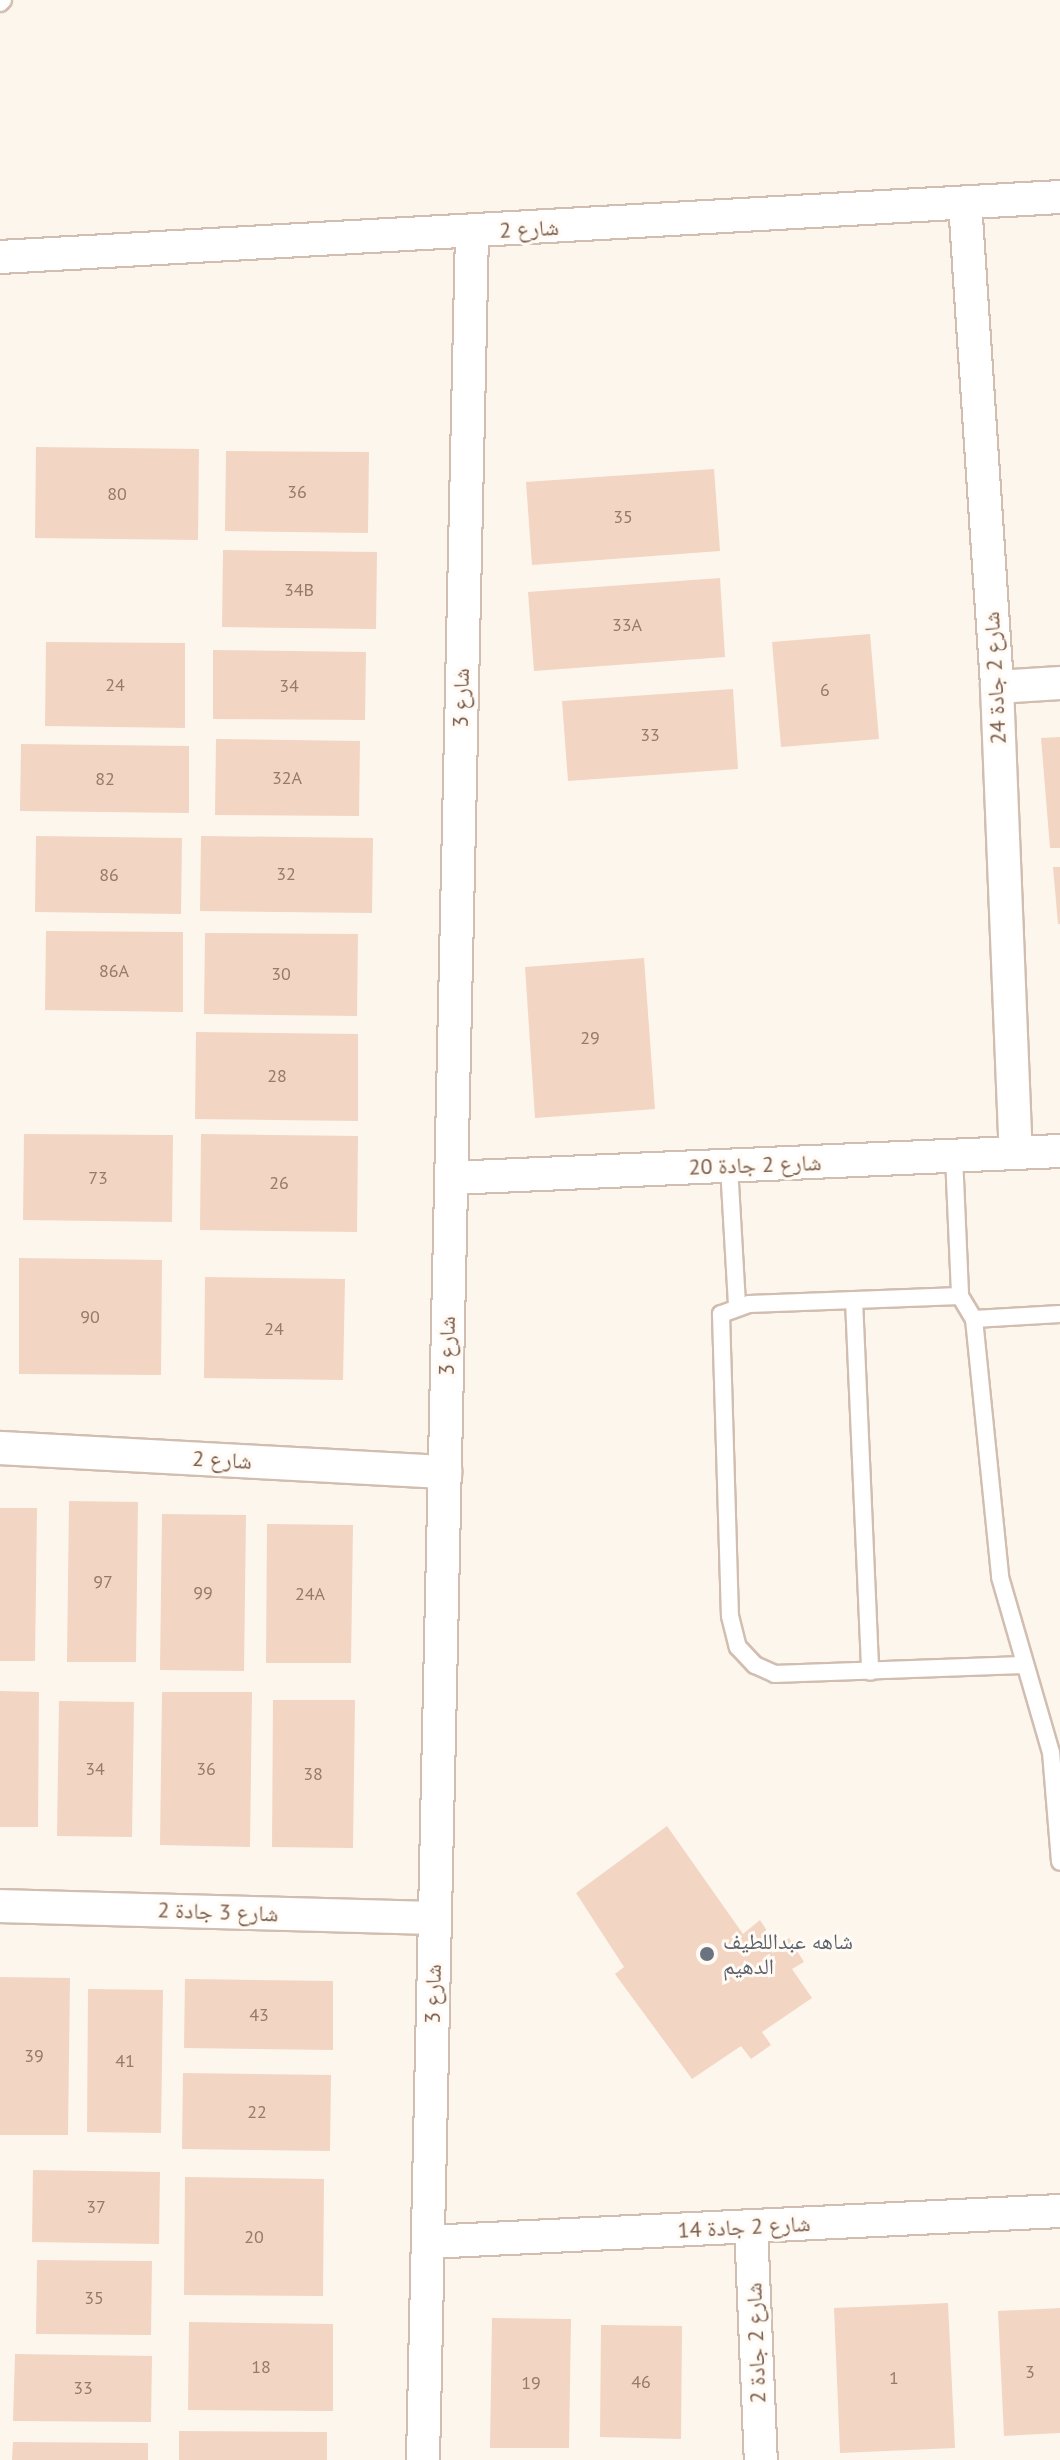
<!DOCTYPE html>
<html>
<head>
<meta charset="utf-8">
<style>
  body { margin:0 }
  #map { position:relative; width:1060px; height:2460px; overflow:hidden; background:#fdf6ec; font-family:"PT Sans","Noto Naskh Arabic",sans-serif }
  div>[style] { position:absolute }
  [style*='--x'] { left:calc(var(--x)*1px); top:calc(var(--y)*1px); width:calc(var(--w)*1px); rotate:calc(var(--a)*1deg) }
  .building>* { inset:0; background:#f3d5c3 }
  .roads { filter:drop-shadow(2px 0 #d1beb0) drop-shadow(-2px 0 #d1beb0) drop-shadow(0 2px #d1beb0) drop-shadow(0 -2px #d1beb0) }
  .lane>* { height:16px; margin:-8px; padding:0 8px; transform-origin:8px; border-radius:8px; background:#fff }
  .street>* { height:32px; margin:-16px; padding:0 16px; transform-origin:16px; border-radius:16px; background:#fff }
  .dots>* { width:22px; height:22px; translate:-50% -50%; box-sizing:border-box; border:4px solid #fffaf3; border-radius:50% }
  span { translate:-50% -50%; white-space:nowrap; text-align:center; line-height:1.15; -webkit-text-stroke:6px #fffaf3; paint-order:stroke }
  .number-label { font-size:18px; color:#987a6a }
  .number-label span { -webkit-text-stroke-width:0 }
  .street-label { font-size:22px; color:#7a5c4d }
  .worship-label { font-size:22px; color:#5b616d }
  .left { translate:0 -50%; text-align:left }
</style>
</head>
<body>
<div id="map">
  <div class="building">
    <i style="clip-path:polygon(36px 447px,199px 449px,198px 540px,35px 538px)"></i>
    <i style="clip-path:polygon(226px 451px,369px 452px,368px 533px,225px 531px)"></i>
    <i style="clip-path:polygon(714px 469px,720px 551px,532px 565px,526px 482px)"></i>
    <i style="clip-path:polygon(223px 550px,377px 552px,376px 629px,222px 627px)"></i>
    <i style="clip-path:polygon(720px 578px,725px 657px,534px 671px,528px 592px)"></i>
    <i style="clip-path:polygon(870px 634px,879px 739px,781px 747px,772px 642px)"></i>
    <i style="clip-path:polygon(46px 642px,185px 643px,185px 728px,45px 726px)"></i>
    <i style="clip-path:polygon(213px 650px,366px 652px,365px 720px,213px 719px)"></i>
    <i style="clip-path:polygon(733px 689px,738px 769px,568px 781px,562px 701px)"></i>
    <i style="clip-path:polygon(1060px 737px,1060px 848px,1050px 848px,1041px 738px)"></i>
    <i style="clip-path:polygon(216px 739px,360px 741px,359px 816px,215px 815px)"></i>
    <i style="clip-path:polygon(21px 744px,189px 746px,189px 813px,20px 811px)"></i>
    <i style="clip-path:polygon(36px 836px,182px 838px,181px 914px,35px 912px)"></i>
    <i style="clip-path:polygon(201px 836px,373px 838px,372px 913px,200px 911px)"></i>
    <i style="clip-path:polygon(1053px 867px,1060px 867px,1060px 924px,1058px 924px)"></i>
    <i style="clip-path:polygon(46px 931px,183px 932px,183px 1012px,45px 1010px)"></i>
    <i style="clip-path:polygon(205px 933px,358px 934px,357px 1016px,204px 1014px)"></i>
    <i style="clip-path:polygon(644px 958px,655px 1109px,535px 1118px,525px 967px)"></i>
    <i style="clip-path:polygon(196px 1032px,358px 1034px,358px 1121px,195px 1119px)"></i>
    <i style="clip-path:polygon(24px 1134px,173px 1135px,172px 1222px,23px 1220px)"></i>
    <i style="clip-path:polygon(201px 1134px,358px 1136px,357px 1232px,200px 1230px)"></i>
    <i style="clip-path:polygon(19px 1258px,162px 1260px,161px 1375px,19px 1374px)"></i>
    <i style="clip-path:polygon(205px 1277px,345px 1279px,343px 1380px,204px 1378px)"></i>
    <i style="clip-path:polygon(69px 1501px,138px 1502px,136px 1662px,67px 1662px)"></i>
    <i style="clip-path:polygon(0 1508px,37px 1508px,35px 1661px,0 1661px)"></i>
    <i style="clip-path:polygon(162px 1514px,246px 1515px,244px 1671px,160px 1670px)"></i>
    <i style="clip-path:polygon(267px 1524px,353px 1525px,351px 1663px,266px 1663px)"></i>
    <i style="clip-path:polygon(0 1691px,39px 1692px,38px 1827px,0 1827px)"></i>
    <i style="clip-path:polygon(162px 1692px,252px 1692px,250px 1847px,160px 1845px)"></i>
    <i style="clip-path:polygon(273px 1700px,355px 1700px,353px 1848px,272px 1847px)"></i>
    <i style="clip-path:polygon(59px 1701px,134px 1702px,132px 1837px,57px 1836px)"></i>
    <i style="clip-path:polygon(667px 1826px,743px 1934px,760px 1920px,777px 1946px,789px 1938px,804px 1962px,792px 1969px,812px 1998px,762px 2032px,771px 2045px,751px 2059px,741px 2046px,692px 2079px,615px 1974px,624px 1967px,576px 1893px)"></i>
    <i style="clip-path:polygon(0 1977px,70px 1978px,68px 2135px,0 2135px)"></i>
    <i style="clip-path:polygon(185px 1979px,333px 1981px,333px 2050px,184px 2048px)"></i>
    <i style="clip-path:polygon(88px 1989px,163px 1990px,161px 2133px,87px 2132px)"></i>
    <i style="clip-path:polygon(183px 2073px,331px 2075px,330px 2151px,182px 2149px)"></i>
    <i style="clip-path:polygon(33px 2170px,160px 2172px,159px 2244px,32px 2242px)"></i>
    <i style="clip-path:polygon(185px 2177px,324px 2179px,323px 2296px,184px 2295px)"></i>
    <i style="clip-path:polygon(37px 2260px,152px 2261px,151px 2335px,36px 2334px)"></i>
    <i style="clip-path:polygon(948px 2303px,955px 2448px,840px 2453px,834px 2308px)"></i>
    <i style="clip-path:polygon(1060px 2308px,1060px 2433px,1004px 2436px,998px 2311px)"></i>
    <i style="clip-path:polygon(492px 2318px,571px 2319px,569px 2448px,490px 2448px)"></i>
    <i style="clip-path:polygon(189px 2322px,333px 2324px,333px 2411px,188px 2410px)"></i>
    <i style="clip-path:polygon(601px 2325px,682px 2326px,681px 2439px,600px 2437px)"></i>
    <i style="clip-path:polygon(15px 2354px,152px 2356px,151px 2422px,13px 2421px)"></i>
    <i style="clip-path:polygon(179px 2431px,327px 2432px,327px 2460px,179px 2460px)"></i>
    <i style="clip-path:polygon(13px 2442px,148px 2443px,148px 2460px,12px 2460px)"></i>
  </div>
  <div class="roads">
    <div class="lane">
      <i style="--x:0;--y:3;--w:4;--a:-45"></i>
      <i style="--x:954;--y:1156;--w:140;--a:87.5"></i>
      <i style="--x:960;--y:1296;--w:27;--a:59"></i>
      <i style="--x:974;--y:1319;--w:259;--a:84.2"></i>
      <i style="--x:1000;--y:1577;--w:182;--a:73.8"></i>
      <i style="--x:1051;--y:1752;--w:110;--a:85.3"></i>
      <i style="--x:729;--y:1166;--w:139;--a:86.7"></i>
      <i style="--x:960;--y:1296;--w:211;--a:177.8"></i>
      <i style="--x:749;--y:1304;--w:30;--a:160"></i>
      <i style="--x:721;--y:1314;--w:302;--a:88.3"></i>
      <i style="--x:730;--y:1616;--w:32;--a:76"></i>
      <i style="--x:738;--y:1647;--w:25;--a:47"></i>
      <i style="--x:755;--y:1665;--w:22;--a:24"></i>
      <i style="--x:775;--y:1674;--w:247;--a:-2.1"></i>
      <i style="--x:854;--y:1300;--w:372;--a:87.5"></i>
      <i style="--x:974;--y:1319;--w:86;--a:-3.3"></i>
    </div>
    <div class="street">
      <i style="--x:965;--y:203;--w:485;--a:86.2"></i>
      <i style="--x:997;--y:687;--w:466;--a:87.7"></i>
      <i style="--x:0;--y:257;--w:1062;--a:-3.24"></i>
      <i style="--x:997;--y:687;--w:63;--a:-3.6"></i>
      <i style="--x:451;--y:1178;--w:610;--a:-2.54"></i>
      <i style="--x:0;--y:1448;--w:446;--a:3.1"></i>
      <i style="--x:0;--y:1906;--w:435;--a:1.6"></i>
      <i style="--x:751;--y:2226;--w:234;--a:87.6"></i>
      <i style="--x:428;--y:2242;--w:633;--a:-2.81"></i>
      <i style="--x:423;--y:2460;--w:2229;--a:-88.74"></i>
    </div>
  </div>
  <div class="dots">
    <i style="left:707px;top:1954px;background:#6b7280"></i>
  </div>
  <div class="number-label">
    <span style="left:297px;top:492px">36</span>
    <span style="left:117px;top:494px">80</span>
    <span style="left:623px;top:517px">35</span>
    <span style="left:299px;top:590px">34B</span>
    <span style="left:627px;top:625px">33A</span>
    <span style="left:115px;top:685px">24</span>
    <span style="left:289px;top:686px">34</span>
    <span style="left:825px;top:690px">6</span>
    <span style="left:650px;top:735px">33</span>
    <span style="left:287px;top:778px">32A</span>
    <span style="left:105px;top:779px">82</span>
    <span style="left:286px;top:874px">32</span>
    <span style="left:109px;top:875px">86</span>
    <span style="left:114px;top:971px">86A</span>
    <span style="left:281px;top:974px">30</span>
    <span style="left:590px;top:1038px">29</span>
    <span style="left:277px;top:1076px">28</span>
    <span style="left:98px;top:1178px">73</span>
    <span style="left:279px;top:1183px">26</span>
    <span style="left:90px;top:1317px">90</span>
    <span style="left:274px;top:1329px">24</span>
    <span style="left:103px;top:1582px">97</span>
    <span style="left:203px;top:1593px">99</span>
    <span style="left:310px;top:1594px">24A</span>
    <span style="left:95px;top:1769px">34</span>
    <span style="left:206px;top:1769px">36</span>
    <span style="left:313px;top:1774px">38</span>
    <span style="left:259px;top:2015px">43</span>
    <span style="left:34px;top:2056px">39</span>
    <span style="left:125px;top:2061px">41</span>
    <span style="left:257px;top:2112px">22</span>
    <span style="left:96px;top:2207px">37</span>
    <span style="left:254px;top:2237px">20</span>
    <span style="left:94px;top:2298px">35</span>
    <span style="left:261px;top:2367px">18</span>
    <span style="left:1030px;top:2372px">3</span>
    <span style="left:894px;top:2378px">1</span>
    <span style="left:641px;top:2382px">46</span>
    <span style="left:531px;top:2383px">19</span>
    <span style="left:83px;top:2388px">33</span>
  </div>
  <div class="street-label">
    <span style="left:529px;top:229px;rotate:-3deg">شارع 2</span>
    <span style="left:995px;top:678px;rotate:-93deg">شارع 2 جادة 24</span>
    <span style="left:461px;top:698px;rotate:-89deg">شارع 3</span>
    <span style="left:755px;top:1165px;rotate:-2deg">شارع 2 جادة 20</span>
    <span style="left:447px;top:1346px;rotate:-89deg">شارع 3</span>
    <span style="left:222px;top:1460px;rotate:3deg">شارع 2</span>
    <span style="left:218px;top:1912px;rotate:2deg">شارع 3 جادة 2</span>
    <span style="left:433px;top:1994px;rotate:-89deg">شارع 3</span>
    <span style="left:744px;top:2227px;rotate:-3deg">شارع 2 جادة 14</span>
    <span style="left:756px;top:2343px;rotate:-92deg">شارع 2 جادة 2</span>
  </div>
  <div class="worship-label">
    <span class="left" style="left:723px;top:1954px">شاهه عبداللطيف<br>الدهيم</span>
  </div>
</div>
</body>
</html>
